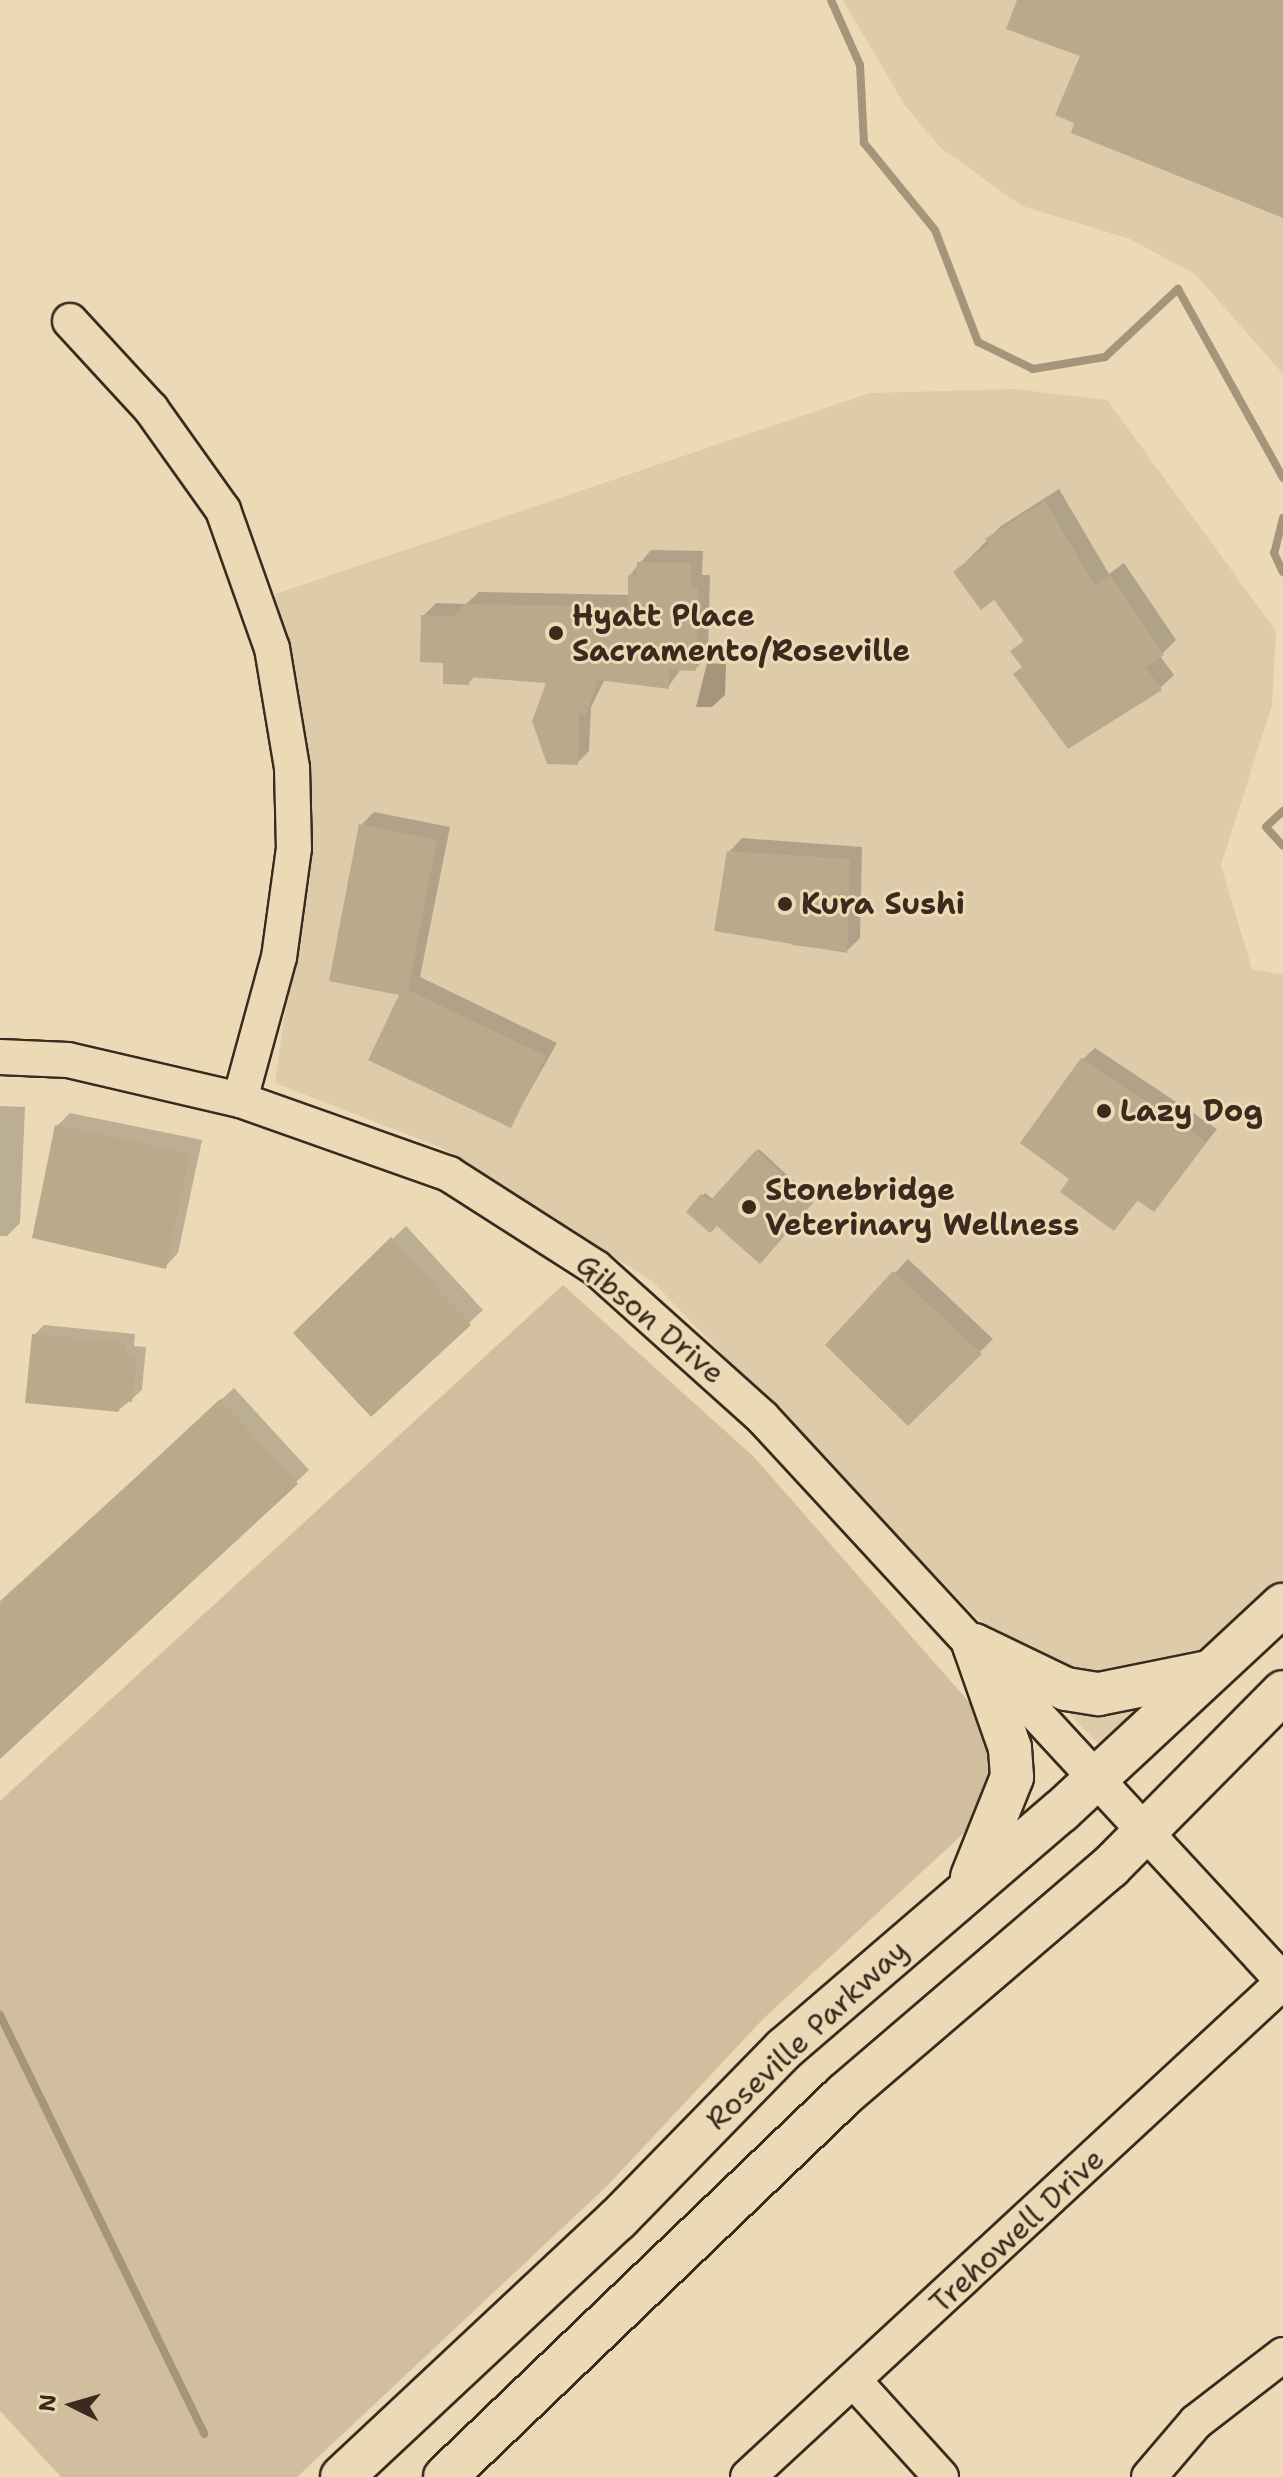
<!DOCTYPE html>
<html>
<head>
<meta charset="utf-8">
<style>
  body { margin:0 }
  #map { position:relative; width:1283px; height:2477px; overflow:hidden; background:#ecdab7; font-family:"Shantell Sans",sans-serif }
  div>[style] { position:absolute }
  [style*='--x'] { left:calc(var(--x)*1px); top:calc(var(--y)*1px); width:calc(var(--w)*1px); rotate:calc(var(--a)*1deg) }
  .built>* { inset:0; background:#ddcbaa }
  .green>* { inset:0; background:#d0be9e }
  .water>* { inset:0; background:#a6947b }
  .shadow>* { inset:0; background:#0003 }
  .stream>* { height:8px; margin:-4px; padding:0 4px; transform-origin:4px; border-radius:4px; background:#a6947b }
  .building>* { inset:0; background:#bba98c }
  .roads { filter:drop-shadow(2px 0 #3b2a1e) drop-shadow(-2px 0 #3b2a1e) drop-shadow(0 2px #3b2a1e) drop-shadow(0 -2px #3b2a1e) }
  .minor>* { height:34px; margin:-17px; padding:0 17px; transform-origin:17px; border-radius:17px; background:#ecdab7 }
  .major>* { height:42px; margin:-21px; padding:0 21px; transform-origin:21px; border-radius:21px; background:#ecdab7 }
  .dots>* { width:22px; height:22px; translate:-50% -50%; box-sizing:border-box; border:4px solid #ecdab7; border-radius:50% }
  span { translate:-50% -50%; white-space:nowrap; text-align:center; line-height:1.15; -webkit-text-stroke:6px #ecdab7; paint-order:stroke }
  .poi-label { font-size:30px; color:#3b2a1e; font-weight:700 }
  .left { translate:0 -50%; text-align:left }
  .street-label { font-size:30px; color:#3b2a1e }
  .north { position:absolute; left:32px; top:2365px; width:80px; height:80px; -webkit-text-stroke:6px #ecdab7; paint-order:stroke; rotate:275deg; font-size:22px; font-weight:700; line-height:32px; text-align:center; color:#3b2a1e }
  .north::after { content:''; display:block; margin:auto; width:28px; height:36px; background:#3b2a1e; clip-path:polygon(50% 0,100% 100%,50% 72%,0 100%) }
</style>
</head>
<body>
<div id="map">
  <div class="built">
    <i style="clip-path:polygon(843px 0,1283px 0,1283px 374px,1196px 275px,1130px 239px,1022px 206px,941px 148px,905px 106px)"></i>
    <i style="clip-path:polygon(1014px 389px,1107px 400px,1276px 631px,1272px 705px,1221px 865px,1252px 969px,1283px 975px,1283px 1589px,1114px 1760px,652px 1281px,440px 1147px,275px 1083px,312px 816px,275px 594px,870px 393px)"></i>
  </div>
  <div class="green">
    <i style="clip-path:polygon(563px 1285px,754px 1457px,990px 1726px,1002px 1765px,978px 1820px,763px 2019px,608px 2185px,297px 2477px,61px 2477px,0 2411px,0 1801px)"></i>
  </div>
  <div class="water">
    <i style="clip-path:polygon(707px 663px,726px 664px,725px 695px,712px 707px,696px 707px)"></i>
  </div>
  <div class="shadow">
    <i style="clip-path:polygon(1059px 489px,1109px 574px,1124px 563px,1176px 640px,1160px 656px,1174px 675px,1160px 688px,1024px 666px,1013px 652px,1025px 639px,994px 598px,956px 572px,1001px 526px)"></i>
    <i style="clip-path:polygon(651px 550px,703px 551px,702px 575px,710px 575px,708px 656px,695px 669px,681px 669px,668px 687px,605px 679px,591px 707px,589px 751px,577px 763px,549px 681px,476px 675px,468px 683px,445px 661px,423px 616px,436px 603px,466px 604px,479px 592px,630px 595px,630px 575px)"></i>
    <i style="clip-path:polygon(374px 812px,450px 827px,420px 977px,557px 1043px,510px 1126px,402px 993px,361px 825px)"></i>
    <i style="clip-path:polygon(742px 838px,862px 847px,860px 938px,847px 951px,792px 945px,729px 852px)"></i>
    <i style="clip-path:polygon(1095px 1048px,1217px 1129px,1153px 1210px,1139px 1199px,1114px 1229px,1072px 1179px,1082px 1060px)"></i>
    <i style="clip-path:polygon(0 1106px,25px 1107px,20px 1223px,7px 1236px,0 1236px)"></i>
    <i style="clip-path:polygon(70px 1113px,202px 1140px,178px 1253px,165px 1267px,57px 1126px)"></i>
    <i style="clip-path:polygon(759px 1149px,814px 1200px,759px 1262px,717px 1224px,688px 1212px,705px 1193px,714px 1200px)"></i>
    <i style="clip-path:polygon(406px 1226px,483px 1310px,371px 1414px,296px 1333px)"></i>
    <i style="clip-path:polygon(908px 1259px,993px 1339px,908px 1423px,828px 1345px)"></i>
    <i style="clip-path:polygon(44px 1325px,135px 1334px,134px 1346px,146px 1347px,142px 1390px,119px 1410px,34px 1335px)"></i>
    <i style="clip-path:polygon(234px 1388px,309px 1470px,0 1756px,0 1601px)"></i>
  </div>
  <div class="stream">
    <i style="--x:831;--y:0;--w:71;--a:66"></i>
    <i style="--x:860;--y:65;--w:78;--a:87.1"></i>
    <i style="--x:864;--y:143;--w:112;--a:50.8"></i>
    <i style="--x:935;--y:230;--w:120;--a:69"></i>
    <i style="--x:978;--y:342;--w:61;--a:26.1"></i>
    <i style="--x:1033;--y:369;--w:73;--a:-9.5"></i>
    <i style="--x:1105;--y:357;--w:100;--a:-43"></i>
    <i style="--x:1178;--y:289;--w:216;--a:60.9"></i>
    <i style="--x:1283;--y:518;--w:36;--a:104"></i>
    <i style="--x:1274;--y:553;--w:21;--a:65"></i>
    <i style="--x:1283;--y:811;--w:23;--a:137"></i>
    <i style="--x:1266;--y:827;--w:25;--a:48"></i>
    <i style="--x:0;--y:2015;--w:466;--a:64"></i>
  </div>
  <div class="building">
    <i style="clip-path:polygon(1017px 0,1283px 0,1283px 218px,1071px 133px,1074px 123px,1055px 115px,1080px 56px,1006px 29px)"></i>
    <i style="clip-path:polygon(1045px 501px,1095px 586px,1110px 575px,1164px 655px,1146px 668px,1162px 690px,1068px 749px,1013px 674px,1022px 667px,1010px 651px,1024px 641px,994px 600px,981px 610px,953px 572px,989px 544px,985px 539px)"></i>
    <i style="clip-path:polygon(637px 562px,691px 563px,690px 587px,698px 587px,696px 671px,669px 670px,669px 689px,598px 680px,586px 715px,579px 713px,578px 765px,547px 764px,532px 721px,546px 683px,470px 677px,469px 685px,443px 684px,443px 663px,420px 662px,421px 615px,455px 616px,464px 604px,628px 607px,628px 575px,637px 575px)"></i>
    <i style="clip-path:polygon(359px 824px,437px 840px,408px 990px,546px 1056px,511px 1128px,368px 1060px,399px 995px,329px 981px)"></i>
    <i style="clip-path:polygon(727px 851px,850px 859px,847px 953px,714px 931px)"></i>
    <i style="clip-path:polygon(1081px 1058px,1207px 1142px,1154px 1212px,1137px 1200px,1114px 1231px,1060px 1192px,1069px 1179px,1020px 1143px)"></i>
    <i style="clip-path:polygon(55px 1125px,190px 1153px,166px 1269px,32px 1238px)"></i>
    <i style="clip-path:polygon(756px 1150px,813px 1203px,760px 1264px,717px 1226px,710px 1233px,686px 1212px,701px 1194px,710px 1201px)"></i>
    <i style="clip-path:polygon(391px 1237px,471px 1325px,371px 1417px,293px 1333px)"></i>
    <i style="clip-path:polygon(893px 1271px,982px 1354px,908px 1426px,825px 1345px)"></i>
    <i style="clip-path:polygon(32px 1334px,126px 1343px,125px 1355px,137px 1356px,132px 1402px,120px 1401px,119px 1412px,25px 1403px)"></i>
    <i style="clip-path:polygon(220px 1399px,298px 1484px,0 1759px,0 1604px)"></i>
  </div>
  <div class="roads">
    <div class="minor">
      <i style="--x:70;--y:321;--w:120;--a:47.4"></i>
      <i style="--x:151;--y:409;--w:124;--a:54.5"></i>
      <i style="--x:223;--y:510;--w:146;--a:70.5"></i>
      <i style="--x:272;--y:648;--w:122;--a:80.5"></i>
      <i style="--x:292;--y:768;--w:80;--a:88.6"></i>
      <i style="--x:294;--y:848;--w:110;--a:97.8"></i>
      <i style="--x:279;--y:957;--w:148;--a:105.3"></i>
      <i style="--x:0;--y:1057;--w:68;--a:2.5"></i>
      <i style="--x:68;--y:1060;--w:177;--a:13.1"></i>
      <i style="--x:240;--y:1100;--w:222;--a:19.5"></i>
      <i style="--x:449;--y:1174;--w:174;--a:32.6"></i>
      <i style="--x:596;--y:1268;--w:223;--a:41.9"></i>
      <i style="--x:762;--y:1417;--w:768;--a:47.27"></i>
      <i style="--x:855;--y:2382;--w:128;--a:47.8"></i>
      <i style="--x:748;--y:2477;--w:729;--a:-42.78"></i>
      <i style="--x:1149;--y:2477;--w:72;--a:-49.5"></i>
      <i style="--x:1196;--y:2422;--w:110;--a:-37.6"></i>
    </div>
    <div class="major">
      <i style="--x:974;--y:1645;--w:102;--a:25.6"></i>
      <i style="--x:1066;--y:1689;--w:33;--a:9"></i>
      <i style="--x:1099;--y:1694;--w:111;--a:-11.4"></i>
      <i style="--x:972;--y:1877;--w:108;--a:-68.2"></i>
      <i style="--x:1012;--y:1777;--w:29;--a:-94"></i>
      <i style="--x:1010;--y:1748;--w:109;--a:-109.3"></i>
      <i style="--x:342;--y:2477;--w:378;--a:-43.1"></i>
      <i style="--x:618;--y:2219;--w:238;--a:-45.7"></i>
      <i style="--x:784;--y:2049;--w:365;--a:-40.7"></i>
      <i style="--x:1061;--y:1811;--w:303;--a:-42.9"></i>
      <i style="--x:445;--y:2477;--w:554;--a:-43.76"></i>
      <i style="--x:845;--y:2094;--w:349;--a:-40.6"></i>
      <i style="--x:1110;--y:1867;--w:246;--a:-45.3"></i>
    </div>
  </div>
  <div class="dots">
    <i style="left:556px;top:633px;background:#3b2a1e"></i>
    <i style="left:785px;top:904px;background:#3b2a1e"></i>
    <i style="left:1104px;top:1111px;background:#3b2a1e"></i>
    <i style="left:749px;top:1207px;background:#3b2a1e"></i>
  </div>
  <div class="poi-label">
    <span class="left" style="left:572px;top:633px">Hyatt Place<br>Sacramento/Roseville</span>
    <span class="left" style="left:801px;top:904px">Kura Sushi</span>
    <span class="left" style="left:1120px;top:1111px">Lazy Dog</span>
    <span class="left" style="left:765px;top:1207px">Stonebridge<br>Veterinary Wellness</span>
  </div>
  <div class="street-label">
    <span style="left:650px;top:1319px;rotate:40deg">Gibson Drive</span>
    <span style="left:807px;top:2035px;rotate:-43deg">Roseville Parkway</span>
    <span style="left:1017px;top:2231px;rotate:-43deg">Trehowell Drive</span>
  </div>
  <div class="north">N</div>
</div>
</body>
</html>
